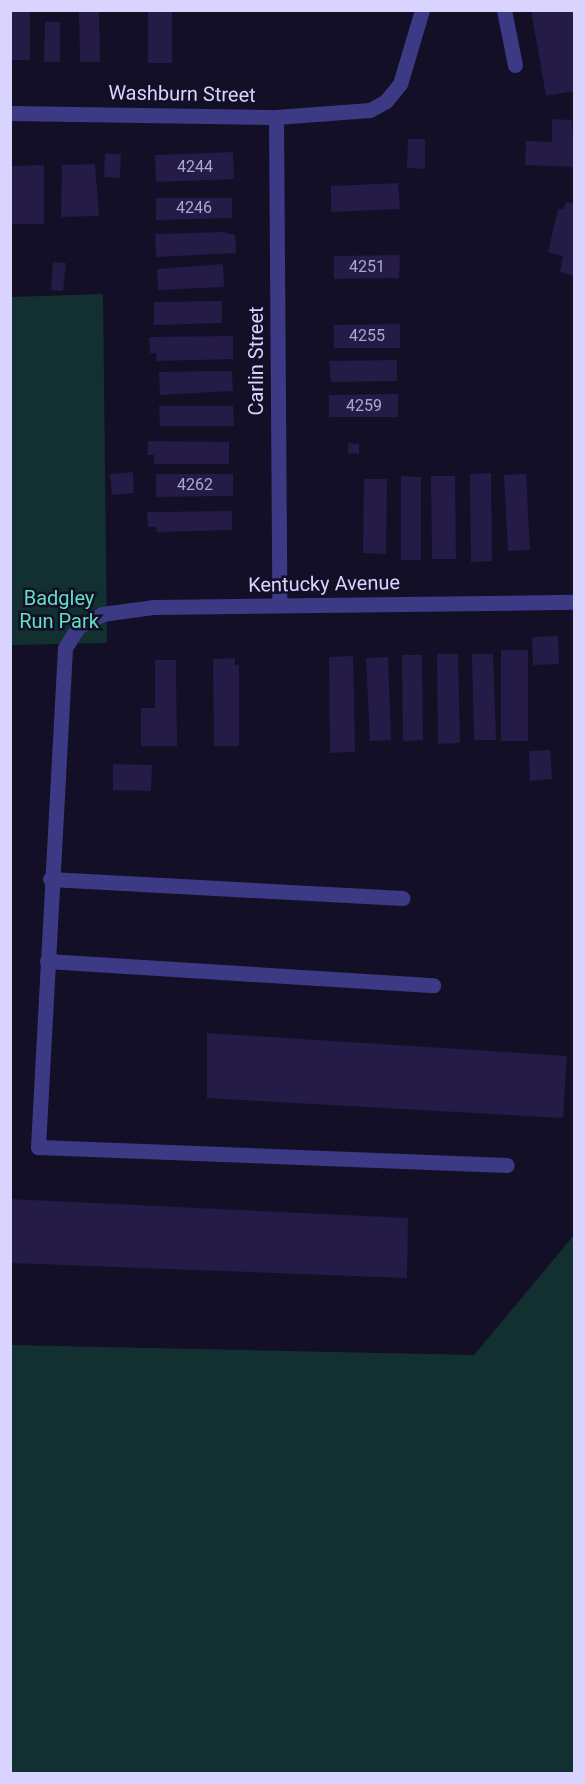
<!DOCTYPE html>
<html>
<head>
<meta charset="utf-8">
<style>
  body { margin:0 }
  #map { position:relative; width:585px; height:1784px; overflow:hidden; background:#130f26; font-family:Roboto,sans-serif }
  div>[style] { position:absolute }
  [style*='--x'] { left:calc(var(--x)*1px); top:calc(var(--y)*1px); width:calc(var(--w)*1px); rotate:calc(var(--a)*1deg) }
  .green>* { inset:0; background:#12302f }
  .building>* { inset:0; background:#241b47 }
  .lane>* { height:15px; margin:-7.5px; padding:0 7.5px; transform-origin:7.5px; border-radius:7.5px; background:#3d3a85 }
  .street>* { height:15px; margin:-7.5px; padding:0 7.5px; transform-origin:7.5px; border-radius:7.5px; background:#3d3a85 }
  span { translate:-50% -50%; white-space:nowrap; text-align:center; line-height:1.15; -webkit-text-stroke:5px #130f26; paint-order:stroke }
  .number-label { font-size:16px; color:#aca6d1 }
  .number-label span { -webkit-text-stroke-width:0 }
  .street-label { font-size:20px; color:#d9d4ff }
  .park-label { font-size:20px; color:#5fe0c0 }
  .frame { position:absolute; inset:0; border:12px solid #d9d4ff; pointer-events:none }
</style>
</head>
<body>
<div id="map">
  <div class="green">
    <i style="clip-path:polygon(103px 294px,107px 643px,11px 645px,10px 297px)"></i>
    <i style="clip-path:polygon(574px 1235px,574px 1773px,11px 1773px,11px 1345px,474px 1355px)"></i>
  </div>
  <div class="building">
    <i style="clip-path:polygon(10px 10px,30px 10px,30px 60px,10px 60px)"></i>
    <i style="clip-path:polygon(79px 10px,99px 10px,100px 62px,80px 62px)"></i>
    <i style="clip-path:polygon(148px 10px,172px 10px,172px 63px,148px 63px)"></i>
    <i style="clip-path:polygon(531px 10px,574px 10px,574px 91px,546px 96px)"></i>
    <i style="clip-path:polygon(45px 22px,60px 22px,60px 62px,44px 62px)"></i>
    <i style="clip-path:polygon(552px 119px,572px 120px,574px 167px,525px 165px,526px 141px,552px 142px)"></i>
    <i style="clip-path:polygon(408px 139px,425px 139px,425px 169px,407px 168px)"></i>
    <i style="clip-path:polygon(233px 152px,234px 179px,156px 182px,155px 155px)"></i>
    <i style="clip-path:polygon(105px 154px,121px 154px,120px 178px,104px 177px)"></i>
    <i style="clip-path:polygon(95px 164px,99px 216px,61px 217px,62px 165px)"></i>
    <i style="clip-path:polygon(44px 165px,44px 224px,10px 224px,10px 166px)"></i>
    <i style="clip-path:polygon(398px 183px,400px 209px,331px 212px,331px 186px)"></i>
    <i style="clip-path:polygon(156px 198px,232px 198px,232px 218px,156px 220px)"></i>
    <i style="clip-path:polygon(566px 202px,574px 204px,574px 276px,560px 272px,563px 256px,548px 252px,558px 209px,563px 210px)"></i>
    <i style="clip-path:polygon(223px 232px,235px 235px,236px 253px,156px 257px,155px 234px)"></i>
    <i style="clip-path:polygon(400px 255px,399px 278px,334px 279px,334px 256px)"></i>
    <i style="clip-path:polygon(53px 262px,66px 263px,63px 291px,51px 290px)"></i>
    <i style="clip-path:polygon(223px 264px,224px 287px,158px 290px,157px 269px)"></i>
    <i style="clip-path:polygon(222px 301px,222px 323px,154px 325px,154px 302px)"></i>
    <i style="clip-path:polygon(400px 324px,400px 348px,334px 348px,334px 325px)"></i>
    <i style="clip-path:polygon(233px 336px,233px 359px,157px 361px,156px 353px,150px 353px,149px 337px)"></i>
    <i style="clip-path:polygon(397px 360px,397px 381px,331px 382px,329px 361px)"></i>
    <i style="clip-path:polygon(232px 371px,233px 391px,160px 395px,159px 372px)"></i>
    <i style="clip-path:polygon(398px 394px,398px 417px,329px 417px,329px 395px)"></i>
    <i style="clip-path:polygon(159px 406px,233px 406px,234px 426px,160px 426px)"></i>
    <i style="clip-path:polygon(148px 441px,229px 442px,229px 464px,154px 464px,154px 455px,147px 455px)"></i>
    <i style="clip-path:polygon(348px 443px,359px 444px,359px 454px,348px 453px)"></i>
    <i style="clip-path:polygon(133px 472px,134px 493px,112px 495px,110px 474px)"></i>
    <i style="clip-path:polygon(491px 473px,492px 561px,471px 562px,470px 474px)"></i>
    <i style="clip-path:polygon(156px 474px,233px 474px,233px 496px,156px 497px)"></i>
    <i style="clip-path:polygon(526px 474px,530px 550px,508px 551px,504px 475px)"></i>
    <i style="clip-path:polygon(401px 476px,421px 477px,421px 560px,401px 560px)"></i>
    <i style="clip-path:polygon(431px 476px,455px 476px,456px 559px,432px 559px)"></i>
    <i style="clip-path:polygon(364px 479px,387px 479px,386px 554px,363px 553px)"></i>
    <i style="clip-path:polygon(232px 511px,232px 530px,157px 532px,156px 527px,148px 527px,147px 512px)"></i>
    <i style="clip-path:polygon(558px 636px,559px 664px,533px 665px,532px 637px)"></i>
    <i style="clip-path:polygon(501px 650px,528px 650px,528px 741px,501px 741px)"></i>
    <i style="clip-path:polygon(437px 654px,458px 654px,460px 743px,438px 744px)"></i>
    <i style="clip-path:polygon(472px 654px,493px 654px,496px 740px,474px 740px)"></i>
    <i style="clip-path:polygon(402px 655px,422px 655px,423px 740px,403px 741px)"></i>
    <i style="clip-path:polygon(353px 656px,355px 752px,330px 753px,329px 657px)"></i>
    <i style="clip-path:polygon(388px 657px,391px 740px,370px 741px,366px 658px)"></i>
    <i style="clip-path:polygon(235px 658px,235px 665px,239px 665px,239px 746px,214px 746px,213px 659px)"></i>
    <i style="clip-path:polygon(155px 660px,176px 660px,177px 746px,141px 746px,141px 708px,155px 708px)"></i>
    <i style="clip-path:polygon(550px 750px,552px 779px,530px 781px,529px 751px)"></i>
    <i style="clip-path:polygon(113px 764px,152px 765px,151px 791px,113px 790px)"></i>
    <i style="clip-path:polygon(207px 1033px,567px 1056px,563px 1118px,207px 1098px)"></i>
    <i style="clip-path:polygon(10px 1199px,408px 1218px,407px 1278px,10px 1263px)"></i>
  </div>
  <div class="lane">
    <i style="--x:504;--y:10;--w:56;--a:78.7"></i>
    <i style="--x:78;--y:627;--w:25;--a:122"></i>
    <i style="--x:65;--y:648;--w:500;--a:93.1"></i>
    <i style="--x:38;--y:1147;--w:469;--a:2.2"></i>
    <i style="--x:50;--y:879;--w:353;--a:3.1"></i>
    <i style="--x:47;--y:961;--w:387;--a:3.6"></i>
  </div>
  <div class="street">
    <i style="--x:10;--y:113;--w:266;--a:0.9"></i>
    <i style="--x:276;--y:117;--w:94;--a:-4.3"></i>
    <i style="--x:370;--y:110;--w:18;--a:-29"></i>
    <i style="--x:386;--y:101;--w:22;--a:-51"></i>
    <i style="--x:400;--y:84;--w:77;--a:-73.4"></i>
    <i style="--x:276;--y:117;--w:488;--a:89.6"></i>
    <i style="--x:78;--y:627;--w:27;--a:-28"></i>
    <i style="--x:102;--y:614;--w:51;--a:-7.8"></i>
    <i style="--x:153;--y:607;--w:421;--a:-0.7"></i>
  </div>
  <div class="number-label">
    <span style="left:195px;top:167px">4244</span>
    <span style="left:194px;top:208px">4246</span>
    <span style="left:367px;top:267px">4251</span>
    <span style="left:367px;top:336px">4255</span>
    <span style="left:364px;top:406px">4259</span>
    <span style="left:195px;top:485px">4262</span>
  </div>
  <div class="street-label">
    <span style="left:182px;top:94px;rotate:1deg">Washburn Street</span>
    <span style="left:256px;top:361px;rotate:-90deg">Carlin Street</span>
    <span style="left:324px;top:584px;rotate:-1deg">Kentucky Avenue</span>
  </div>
  <div class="park-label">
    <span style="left:59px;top:610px">Badgley<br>Run Park</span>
  </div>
  <div class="frame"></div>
</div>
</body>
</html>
